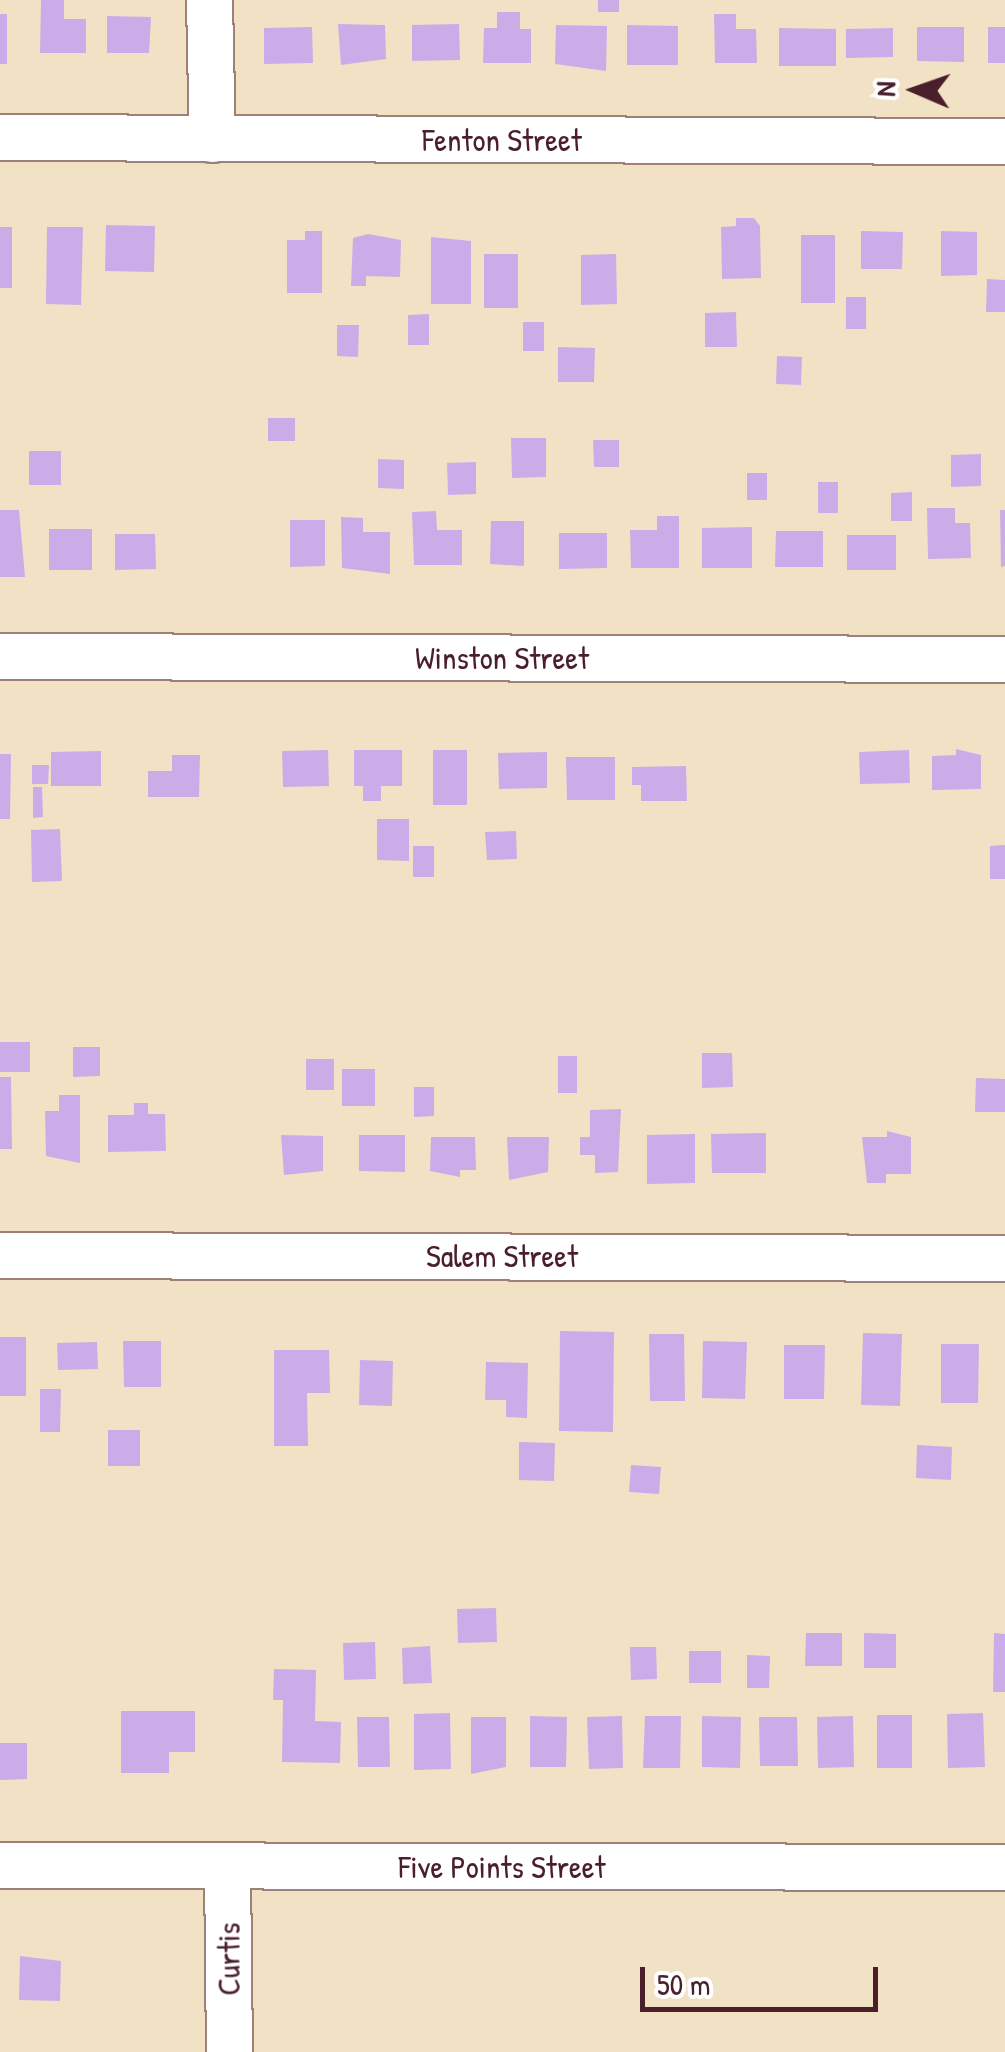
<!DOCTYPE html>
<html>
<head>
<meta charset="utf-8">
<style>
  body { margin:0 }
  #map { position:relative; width:1005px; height:2052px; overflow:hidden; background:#f1e2c5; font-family:"Patrick Hand",sans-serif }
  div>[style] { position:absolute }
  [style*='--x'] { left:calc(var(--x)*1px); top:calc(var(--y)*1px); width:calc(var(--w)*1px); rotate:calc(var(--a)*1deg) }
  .building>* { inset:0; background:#cbace9 }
  .roads { filter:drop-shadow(2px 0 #9e8078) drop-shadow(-2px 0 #9e8078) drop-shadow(0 2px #9e8078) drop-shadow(0 -2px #9e8078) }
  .minor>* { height:45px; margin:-22.5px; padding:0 22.5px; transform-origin:22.5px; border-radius:22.5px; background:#fff }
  span { translate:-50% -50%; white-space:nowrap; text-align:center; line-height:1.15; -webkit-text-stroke:10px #fff; paint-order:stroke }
  .street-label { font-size:32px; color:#4a1f2b }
  .north { position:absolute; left:865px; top:40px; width:100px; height:100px; -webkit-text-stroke:8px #fff; paint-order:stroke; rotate:272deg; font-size:28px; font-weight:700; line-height:40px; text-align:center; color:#4a1f2b }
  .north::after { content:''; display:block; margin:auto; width:35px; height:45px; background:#4a1f2b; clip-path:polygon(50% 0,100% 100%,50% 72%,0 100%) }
  .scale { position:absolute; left:640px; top:1967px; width:238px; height:45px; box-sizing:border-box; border:5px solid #4a1f2b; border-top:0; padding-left:12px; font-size:30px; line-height:35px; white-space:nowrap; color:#4a1f2b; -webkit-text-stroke:8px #fff; paint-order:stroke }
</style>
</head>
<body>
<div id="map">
  <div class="building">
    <i style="clip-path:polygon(41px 0,64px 0,64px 19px,86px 19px,86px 53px,40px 53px)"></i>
    <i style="clip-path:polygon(598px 0,619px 0,619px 12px,598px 12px)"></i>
    <i style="clip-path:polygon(497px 12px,520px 12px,520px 29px,531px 29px,531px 63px,483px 63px,484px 28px,497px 28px)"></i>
    <i style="clip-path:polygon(0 14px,7px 14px,7px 64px,0 64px)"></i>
    <i style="clip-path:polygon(714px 14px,736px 14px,736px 29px,756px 29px,757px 63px,715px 63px)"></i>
    <i style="clip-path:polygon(107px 16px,151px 17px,149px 53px,107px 53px)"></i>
    <i style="clip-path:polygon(338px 24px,385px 25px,386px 59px,341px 65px)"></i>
    <i style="clip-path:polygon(459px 24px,460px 60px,412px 61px,412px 25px)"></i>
    <i style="clip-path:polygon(556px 25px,607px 26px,606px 71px,555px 64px)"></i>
    <i style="clip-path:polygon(627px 25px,678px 26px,678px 65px,627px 65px)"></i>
    <i style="clip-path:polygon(312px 27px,313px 63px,264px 64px,264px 28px)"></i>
    <i style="clip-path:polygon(917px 27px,964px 27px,964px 62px,917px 61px)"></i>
    <i style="clip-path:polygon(988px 27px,1005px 27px,1005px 63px,988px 63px)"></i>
    <i style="clip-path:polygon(779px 28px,836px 29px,836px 66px,779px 66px)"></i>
    <i style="clip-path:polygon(893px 28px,893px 57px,846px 58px,846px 29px)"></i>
    <i style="clip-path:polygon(736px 218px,754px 218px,760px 226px,761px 278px,722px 279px,721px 227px,736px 226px)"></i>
    <i style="clip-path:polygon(106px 225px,155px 226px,154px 272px,105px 271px)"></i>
    <i style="clip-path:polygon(0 227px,12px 227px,12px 288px,0 288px)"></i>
    <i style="clip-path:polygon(47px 227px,83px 227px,81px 305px,46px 304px)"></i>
    <i style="clip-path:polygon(305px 231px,322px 231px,322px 293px,287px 293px,287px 240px,305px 240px)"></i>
    <i style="clip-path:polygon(861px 231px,903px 232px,902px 269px,861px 269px)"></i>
    <i style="clip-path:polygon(941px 231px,977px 232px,977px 275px,941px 276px)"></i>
    <i style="clip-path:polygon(368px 234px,401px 240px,400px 277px,366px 276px,366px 286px,351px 286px,353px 238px)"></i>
    <i style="clip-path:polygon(801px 235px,835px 235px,835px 303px,801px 303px)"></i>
    <i style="clip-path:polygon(431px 237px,471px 241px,471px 304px,431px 304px)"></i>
    <i style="clip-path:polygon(484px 254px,518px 254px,518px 308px,484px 308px)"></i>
    <i style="clip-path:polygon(616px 254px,617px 304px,581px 305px,581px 255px)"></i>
    <i style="clip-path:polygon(987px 279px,1005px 280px,1005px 312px,986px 312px)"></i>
    <i style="clip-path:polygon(846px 297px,866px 297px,866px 329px,846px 329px)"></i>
    <i style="clip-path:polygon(736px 312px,737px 347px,705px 347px,705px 313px)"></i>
    <i style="clip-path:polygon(429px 314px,429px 345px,408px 345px,408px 315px)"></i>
    <i style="clip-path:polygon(523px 322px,544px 322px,544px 351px,523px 351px)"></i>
    <i style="clip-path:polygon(337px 325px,359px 325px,358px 357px,337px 356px)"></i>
    <i style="clip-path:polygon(558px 347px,595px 348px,594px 382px,558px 382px)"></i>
    <i style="clip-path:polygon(777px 356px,802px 357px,801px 385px,776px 384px)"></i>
    <i style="clip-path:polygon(268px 418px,295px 418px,295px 441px,268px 441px)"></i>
    <i style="clip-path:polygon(511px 438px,546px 438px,546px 477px,512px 478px)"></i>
    <i style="clip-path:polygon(593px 440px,619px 440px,619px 467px,594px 467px)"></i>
    <i style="clip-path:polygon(29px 451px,61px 451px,61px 485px,29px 485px)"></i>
    <i style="clip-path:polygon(981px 454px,981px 486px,951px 487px,951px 455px)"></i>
    <i style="clip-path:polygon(378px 459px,404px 460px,404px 489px,378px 488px)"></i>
    <i style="clip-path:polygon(476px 462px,476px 494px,448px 495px,447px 463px)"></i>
    <i style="clip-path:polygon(747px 473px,767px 473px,767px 500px,747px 500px)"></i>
    <i style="clip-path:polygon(818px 482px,838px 482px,838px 513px,818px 513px)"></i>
    <i style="clip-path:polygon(912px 492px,912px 521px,891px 521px,891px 493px)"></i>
    <i style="clip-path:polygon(927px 508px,955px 508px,955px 523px,970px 523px,971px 558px,928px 559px)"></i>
    <i style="clip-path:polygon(0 510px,19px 510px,25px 577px,0 577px)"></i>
    <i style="clip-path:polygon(1000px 510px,1005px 510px,1005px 566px,1001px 567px)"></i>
    <i style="clip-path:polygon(436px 511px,437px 530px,462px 530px,462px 565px,414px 565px,412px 512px)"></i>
    <i style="clip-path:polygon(657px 516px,679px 516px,679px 568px,631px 568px,630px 530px,657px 530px)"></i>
    <i style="clip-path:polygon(341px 517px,363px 518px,363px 532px,390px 532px,390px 574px,342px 568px)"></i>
    <i style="clip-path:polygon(290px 520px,325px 520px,325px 566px,290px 567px)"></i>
    <i style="clip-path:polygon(491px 521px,524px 521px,524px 566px,490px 564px)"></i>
    <i style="clip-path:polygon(752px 527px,752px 568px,702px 568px,702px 528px)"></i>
    <i style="clip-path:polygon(49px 529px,92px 529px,92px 570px,49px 570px)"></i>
    <i style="clip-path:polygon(776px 531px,823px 531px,823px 567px,775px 567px)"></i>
    <i style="clip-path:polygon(559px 533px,607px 533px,607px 568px,559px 569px)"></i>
    <i style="clip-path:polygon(115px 534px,155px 534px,156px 569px,115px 570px)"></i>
    <i style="clip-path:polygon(847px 535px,896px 535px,896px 570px,847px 570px)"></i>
    <i style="clip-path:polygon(956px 749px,981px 755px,981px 789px,932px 790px,932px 756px,956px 755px)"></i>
    <i style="clip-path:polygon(328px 750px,329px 786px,283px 787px,282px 751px)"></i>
    <i style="clip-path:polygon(354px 750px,402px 750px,402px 786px,381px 786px,381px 801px,363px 801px,363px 786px,354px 786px)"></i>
    <i style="clip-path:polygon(433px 750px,467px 750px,467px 805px,433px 805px)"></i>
    <i style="clip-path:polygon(909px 750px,910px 783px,860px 784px,859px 752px)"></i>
    <i style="clip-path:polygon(101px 751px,101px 786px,51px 786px,51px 752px)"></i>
    <i style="clip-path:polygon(547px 752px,547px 788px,499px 789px,498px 753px)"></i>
    <i style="clip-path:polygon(0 754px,11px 754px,10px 819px,0 819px)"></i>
    <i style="clip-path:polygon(172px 755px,200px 755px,199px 797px,148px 797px,148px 771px,172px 771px)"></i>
    <i style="clip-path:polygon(566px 757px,615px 757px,615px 800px,567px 800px)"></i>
    <i style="clip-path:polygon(32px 765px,49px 765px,48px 784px,32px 784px)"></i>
    <i style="clip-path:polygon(686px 766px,687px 801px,641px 801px,641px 785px,632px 785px,632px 767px)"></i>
    <i style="clip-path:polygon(33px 787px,42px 787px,43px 817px,33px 818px)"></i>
    <i style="clip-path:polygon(377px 819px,409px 819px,409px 861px,377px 860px)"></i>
    <i style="clip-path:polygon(60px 829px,62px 881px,32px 882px,31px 830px)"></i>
    <i style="clip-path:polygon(516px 831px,517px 859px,487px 860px,485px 832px)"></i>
    <i style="clip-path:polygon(1005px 845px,1005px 879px,990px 879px,990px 846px)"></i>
    <i style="clip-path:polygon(413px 846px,434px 846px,434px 877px,413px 877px)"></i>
    <i style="clip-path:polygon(0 1042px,30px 1042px,30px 1072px,0 1072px)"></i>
    <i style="clip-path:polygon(73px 1047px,100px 1047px,100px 1076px,73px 1077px)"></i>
    <i style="clip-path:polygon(702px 1053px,732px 1053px,733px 1087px,702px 1088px)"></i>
    <i style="clip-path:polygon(558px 1056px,577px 1056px,577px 1093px,558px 1093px)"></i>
    <i style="clip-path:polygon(306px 1059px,334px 1059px,334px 1090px,306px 1090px)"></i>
    <i style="clip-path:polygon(342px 1069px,375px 1069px,375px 1106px,342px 1106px)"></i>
    <i style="clip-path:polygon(0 1077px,11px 1077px,12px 1149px,0 1149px)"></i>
    <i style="clip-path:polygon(976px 1078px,1005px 1079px,1005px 1112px,975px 1112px)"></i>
    <i style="clip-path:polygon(414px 1087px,434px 1087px,434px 1116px,414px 1117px)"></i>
    <i style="clip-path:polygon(59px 1095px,80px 1095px,80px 1163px,46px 1156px,45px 1111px,59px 1111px)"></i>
    <i style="clip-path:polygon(134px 1103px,148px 1103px,148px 1114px,165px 1114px,166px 1151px,108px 1152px,108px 1115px,134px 1115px)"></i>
    <i style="clip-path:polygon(621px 1109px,618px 1172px,595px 1173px,595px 1155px,580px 1155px,580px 1137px,590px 1137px,590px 1110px)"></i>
    <i style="clip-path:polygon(887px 1131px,911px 1137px,911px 1174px,886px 1174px,886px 1183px,867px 1183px,862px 1137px,887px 1137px)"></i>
    <i style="clip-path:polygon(766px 1133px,766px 1173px,712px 1173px,711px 1134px)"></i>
    <i style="clip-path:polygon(695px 1134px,695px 1183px,647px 1184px,647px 1135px)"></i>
    <i style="clip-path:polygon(281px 1135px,323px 1136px,323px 1171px,284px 1175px)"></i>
    <i style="clip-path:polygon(359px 1135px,405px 1135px,405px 1172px,359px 1171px)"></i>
    <i style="clip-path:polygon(431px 1137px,475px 1137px,476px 1170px,460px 1170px,460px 1177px,430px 1171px)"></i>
    <i style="clip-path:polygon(507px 1137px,549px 1137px,548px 1172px,509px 1180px)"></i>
    <i style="clip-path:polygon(560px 1331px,614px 1332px,613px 1432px,559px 1431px)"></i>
    <i style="clip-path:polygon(863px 1333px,902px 1334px,900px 1406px,861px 1405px)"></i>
    <i style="clip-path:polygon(649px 1334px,684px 1334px,685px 1401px,650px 1401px)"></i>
    <i style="clip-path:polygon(0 1337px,26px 1337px,26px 1396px,0 1396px)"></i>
    <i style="clip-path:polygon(123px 1341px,161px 1341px,161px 1387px,124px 1387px)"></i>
    <i style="clip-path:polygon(703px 1341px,747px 1342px,745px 1399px,702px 1398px)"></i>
    <i style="clip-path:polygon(97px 1342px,98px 1369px,58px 1370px,57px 1343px)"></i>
    <i style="clip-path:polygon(941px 1344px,979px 1344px,978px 1403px,941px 1403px)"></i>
    <i style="clip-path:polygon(784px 1345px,825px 1345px,824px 1399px,784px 1399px)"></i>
    <i style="clip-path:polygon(274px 1350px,329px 1350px,330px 1393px,307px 1393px,308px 1446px,274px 1446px)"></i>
    <i style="clip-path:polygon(360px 1360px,393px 1361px,392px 1406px,359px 1405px)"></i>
    <i style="clip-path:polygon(486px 1362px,528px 1363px,527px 1418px,506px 1417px,506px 1400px,485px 1400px)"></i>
    <i style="clip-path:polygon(40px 1389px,61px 1389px,60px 1432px,40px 1432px)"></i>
    <i style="clip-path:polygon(108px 1430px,140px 1430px,140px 1466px,108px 1466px)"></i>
    <i style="clip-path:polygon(519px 1442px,555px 1443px,554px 1481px,519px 1480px)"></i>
    <i style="clip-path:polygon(917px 1445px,952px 1447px,951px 1480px,916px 1478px)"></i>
    <i style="clip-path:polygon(631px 1465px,661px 1467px,659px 1494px,629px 1492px)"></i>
    <i style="clip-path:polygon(496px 1608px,497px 1642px,458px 1643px,457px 1609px)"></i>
    <i style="clip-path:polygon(806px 1633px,842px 1633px,842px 1666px,805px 1666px)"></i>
    <i style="clip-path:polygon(864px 1633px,896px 1634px,896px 1668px,864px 1668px)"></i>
    <i style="clip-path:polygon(994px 1633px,1005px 1634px,1005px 1692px,993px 1692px)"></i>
    <i style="clip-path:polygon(375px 1642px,376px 1679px,344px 1680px,343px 1643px)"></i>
    <i style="clip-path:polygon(430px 1646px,432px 1683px,403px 1684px,402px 1648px)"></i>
    <i style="clip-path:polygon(630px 1647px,656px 1647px,657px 1679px,631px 1680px)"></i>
    <i style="clip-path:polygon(689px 1651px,721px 1651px,721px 1683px,689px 1683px)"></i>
    <i style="clip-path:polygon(747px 1655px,770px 1656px,769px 1688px,747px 1688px)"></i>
    <i style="clip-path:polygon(274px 1669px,316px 1670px,315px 1721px,341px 1722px,340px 1763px,282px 1762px,283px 1700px,273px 1700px)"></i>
    <i style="clip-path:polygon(121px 1711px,195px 1711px,195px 1752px,169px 1752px,169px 1773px,121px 1773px)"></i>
    <i style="clip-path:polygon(450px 1713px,451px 1769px,414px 1770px,414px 1714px)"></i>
    <i style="clip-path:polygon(983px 1713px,985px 1767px,948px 1768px,947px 1714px)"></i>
    <i style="clip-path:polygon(877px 1715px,912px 1715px,912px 1768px,877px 1768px)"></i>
    <i style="clip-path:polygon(530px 1716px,567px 1717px,566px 1767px,530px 1767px)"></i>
    <i style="clip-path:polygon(622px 1716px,623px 1768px,589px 1769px,587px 1717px)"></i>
    <i style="clip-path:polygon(645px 1716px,681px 1716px,680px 1768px,643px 1768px)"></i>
    <i style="clip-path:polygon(702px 1716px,741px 1717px,740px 1768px,702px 1767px)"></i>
    <i style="clip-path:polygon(853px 1716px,854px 1767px,818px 1768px,817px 1717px)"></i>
    <i style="clip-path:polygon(357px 1717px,389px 1717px,390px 1767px,358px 1767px)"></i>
    <i style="clip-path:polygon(471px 1717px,506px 1717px,506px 1767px,471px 1774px)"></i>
    <i style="clip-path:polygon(759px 1717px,797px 1717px,798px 1766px,760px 1766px)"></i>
    <i style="clip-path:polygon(0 1743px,27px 1743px,27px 1779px,0 1780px)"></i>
    <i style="clip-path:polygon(20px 1956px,61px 1961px,60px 2001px,19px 2000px)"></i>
  </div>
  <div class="roads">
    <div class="minor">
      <i style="--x:209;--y:0;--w:139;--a:88.8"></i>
      <i style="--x:0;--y:137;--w:1005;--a:0.23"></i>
      <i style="--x:0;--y:656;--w:1005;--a:0.17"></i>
      <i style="--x:0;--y:1255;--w:1005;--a:0.17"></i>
      <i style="--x:0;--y:1865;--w:1005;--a:0.11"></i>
      <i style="--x:227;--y:1865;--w:187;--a:89.4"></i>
    </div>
  </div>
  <div class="street-label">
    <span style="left:502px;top:140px">Fenton Street</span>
    <span style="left:502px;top:658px">Winston Street</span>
    <span style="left:502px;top:1256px">Salem Street</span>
    <span style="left:502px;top:1867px">Five Points Street</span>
    <span style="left:229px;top:1959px;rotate:-90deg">Curtis</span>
  </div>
  <div class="north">N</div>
  <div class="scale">50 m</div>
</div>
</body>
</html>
